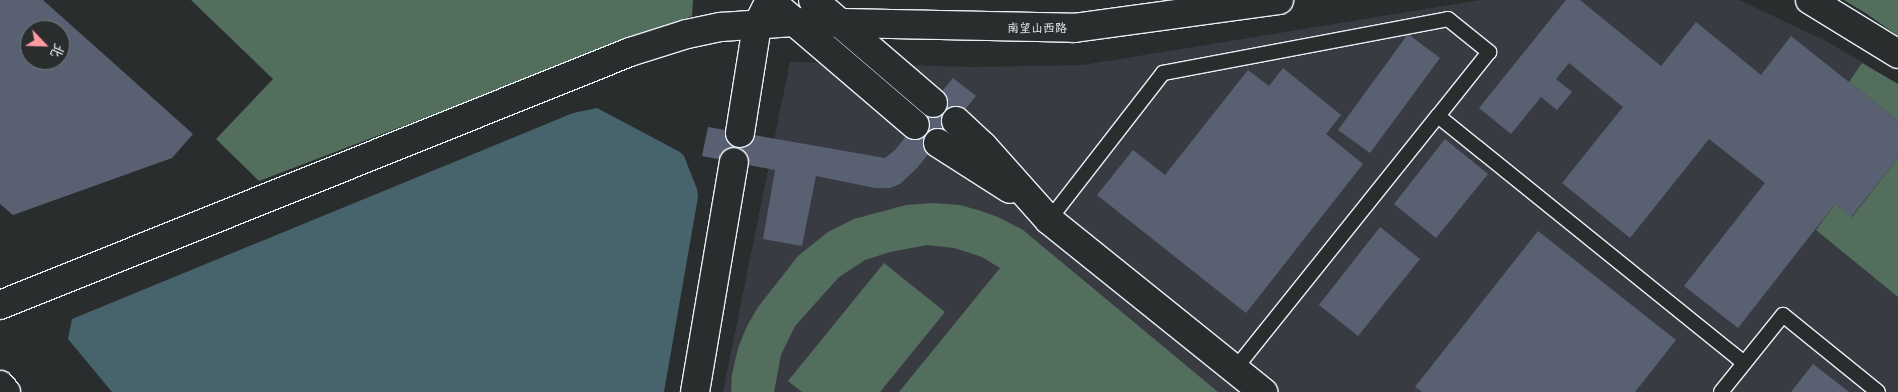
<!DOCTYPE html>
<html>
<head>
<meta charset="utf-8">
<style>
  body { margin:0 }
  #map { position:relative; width:1898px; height:392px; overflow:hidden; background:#2a2d2e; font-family:"Playpen Sans","LXGW WenKai TC",sans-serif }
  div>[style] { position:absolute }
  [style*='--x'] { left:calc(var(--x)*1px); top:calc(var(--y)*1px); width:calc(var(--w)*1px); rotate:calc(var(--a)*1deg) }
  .built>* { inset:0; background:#383c42 }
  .green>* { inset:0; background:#546e5d }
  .water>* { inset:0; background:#47636c }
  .building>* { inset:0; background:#596071 }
  .roads { filter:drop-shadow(1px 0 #e8f1f8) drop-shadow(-1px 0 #e8f1f8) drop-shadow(0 1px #e8f1f8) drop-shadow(0 -1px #e8f1f8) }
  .service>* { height:14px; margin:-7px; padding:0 7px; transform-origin:7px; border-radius:7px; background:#2a2d2e }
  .minor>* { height:28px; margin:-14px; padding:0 14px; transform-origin:14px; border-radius:14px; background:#2a2d2e }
  .tertiary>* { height:28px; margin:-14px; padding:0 14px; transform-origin:14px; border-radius:14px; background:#2a2d2e }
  span { translate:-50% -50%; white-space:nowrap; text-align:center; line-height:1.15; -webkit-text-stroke:4px #2a2d2e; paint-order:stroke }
  .street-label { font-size:12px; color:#e8f1f8 }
  .north { position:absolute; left:20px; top:20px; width:50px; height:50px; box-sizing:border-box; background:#2a2d2e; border:1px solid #767b7f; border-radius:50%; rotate:114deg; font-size:14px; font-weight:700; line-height:20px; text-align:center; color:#e8f1f8 }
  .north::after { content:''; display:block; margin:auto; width:18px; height:22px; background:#ff9aa2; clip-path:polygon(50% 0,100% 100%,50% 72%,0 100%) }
</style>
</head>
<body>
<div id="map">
  <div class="built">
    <i style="clip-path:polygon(1481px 0,1739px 0,1828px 42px,1898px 84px,1898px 392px,723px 392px,790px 62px,972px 67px,1083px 65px)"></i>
  </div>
  <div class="green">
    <i style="clip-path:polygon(191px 0,693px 0,692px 16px,259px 181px,216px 139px,273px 79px)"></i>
    <i style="clip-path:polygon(1844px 0,1898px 0,1898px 36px,1867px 14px)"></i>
    <i style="clip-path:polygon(1862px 63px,1898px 84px,1898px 121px,1849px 82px)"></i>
    <i style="clip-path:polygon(1898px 158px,1898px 297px,1816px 230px,1835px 204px,1852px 217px)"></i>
    <i style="clip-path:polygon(933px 203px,960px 205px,981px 211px,998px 217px,1023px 230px,1218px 392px,899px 392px,1000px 268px,982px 257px,954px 248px,927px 245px,890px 252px,865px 260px,839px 277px,795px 326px,781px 355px,774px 392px,731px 392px,732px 374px,738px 348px,747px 326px,758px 307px,798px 256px,828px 232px,854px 219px,906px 205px)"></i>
    <i style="clip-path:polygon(884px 263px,945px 312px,880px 392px,802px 392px,788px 381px)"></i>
  </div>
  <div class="water">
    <i style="clip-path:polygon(597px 108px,680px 152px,684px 156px,697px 189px,698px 197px,664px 392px,112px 392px,68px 339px,72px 319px,573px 113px)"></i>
  </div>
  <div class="building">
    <i style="clip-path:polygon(evenodd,0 0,43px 0,193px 134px,172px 158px,13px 215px,0 204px,0 0,30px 30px,60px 30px,60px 60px,30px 60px,30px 30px)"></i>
    <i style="clip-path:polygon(1566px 0,1580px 0,1661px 66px,1696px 22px,1761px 75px,1791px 36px,1898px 121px,1898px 158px,1851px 217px,1835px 204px,1738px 328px,1684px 286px,1765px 183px,1709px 139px,1630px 238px,1562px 183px,1623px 107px,1569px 63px,1556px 79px,1572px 92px,1557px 110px,1541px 97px,1511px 134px,1479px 108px)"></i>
    <i style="clip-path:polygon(1408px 34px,1440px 58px,1370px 153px,1338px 130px)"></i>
    <i style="clip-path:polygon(1283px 68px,1341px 115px,1326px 134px,1363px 164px,1246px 313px,1097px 195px,1133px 150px,1165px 175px,1248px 70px,1269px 86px)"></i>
    <i style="clip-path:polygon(953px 78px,976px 96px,917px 168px,900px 184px,890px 188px,875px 188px,816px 176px,802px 246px,763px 239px,775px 170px,702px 156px,708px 127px,885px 158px,895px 150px)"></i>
    <i style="clip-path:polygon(1445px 139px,1488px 174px,1436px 238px,1394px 204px)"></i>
    <i style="clip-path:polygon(1380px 227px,1420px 259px,1358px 336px,1319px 305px)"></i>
    <i style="clip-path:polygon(1538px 231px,1676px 340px,1635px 392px,1422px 392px,1415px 387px)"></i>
    <i style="clip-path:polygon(1813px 364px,1849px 392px,1791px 392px)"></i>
  </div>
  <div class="roads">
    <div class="service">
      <i style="--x:1049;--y:220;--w:186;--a:-52.2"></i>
      <i style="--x:1163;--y:73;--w:290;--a:-10.7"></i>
      <i style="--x:1448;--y:19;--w:53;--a:38.8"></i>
      <i style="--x:1489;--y:52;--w:82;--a:128.6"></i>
      <i style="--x:1235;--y:369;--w:324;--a:-51.3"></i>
      <i style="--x:1438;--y:116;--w:393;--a:38.9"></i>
      <i style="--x:1721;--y:392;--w:99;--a:-51.2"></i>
      <i style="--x:1783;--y:315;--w:122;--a:39"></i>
    </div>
    <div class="minor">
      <i style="--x:769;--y:0;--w:192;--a:40.6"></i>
      <i style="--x:813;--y:0;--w:158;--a:40.6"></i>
      <i style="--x:956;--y:121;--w:37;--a:43"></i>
      <i style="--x:983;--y:146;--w:99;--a:48.3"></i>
      <i style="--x:1049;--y:220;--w:275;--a:38.8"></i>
      <i style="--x:740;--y:133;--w:108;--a:-81"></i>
      <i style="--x:757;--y:26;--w:25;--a:-63"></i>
      <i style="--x:938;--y:143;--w:85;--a:32.6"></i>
      <i style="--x:0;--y:385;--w:9;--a:49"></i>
      <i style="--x:695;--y:392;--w:233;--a:-80.4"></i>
    </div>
    <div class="tertiary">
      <i style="--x:1810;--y:0;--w:103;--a:31.5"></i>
      <i style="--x:0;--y:305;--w:679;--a:-21.88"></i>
      <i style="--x:630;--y:52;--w:60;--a:-17.5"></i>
      <i style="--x:687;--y:34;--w:35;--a:-12"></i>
      <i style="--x:721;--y:27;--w:73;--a:-3.9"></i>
      <i style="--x:794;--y:22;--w:280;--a:1.2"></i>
      <i style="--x:1074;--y:28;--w:207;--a:-7.8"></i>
    </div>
  </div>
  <div class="street-label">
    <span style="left:1037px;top:28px">南望山西路</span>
  </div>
  <div class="north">北</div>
</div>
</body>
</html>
